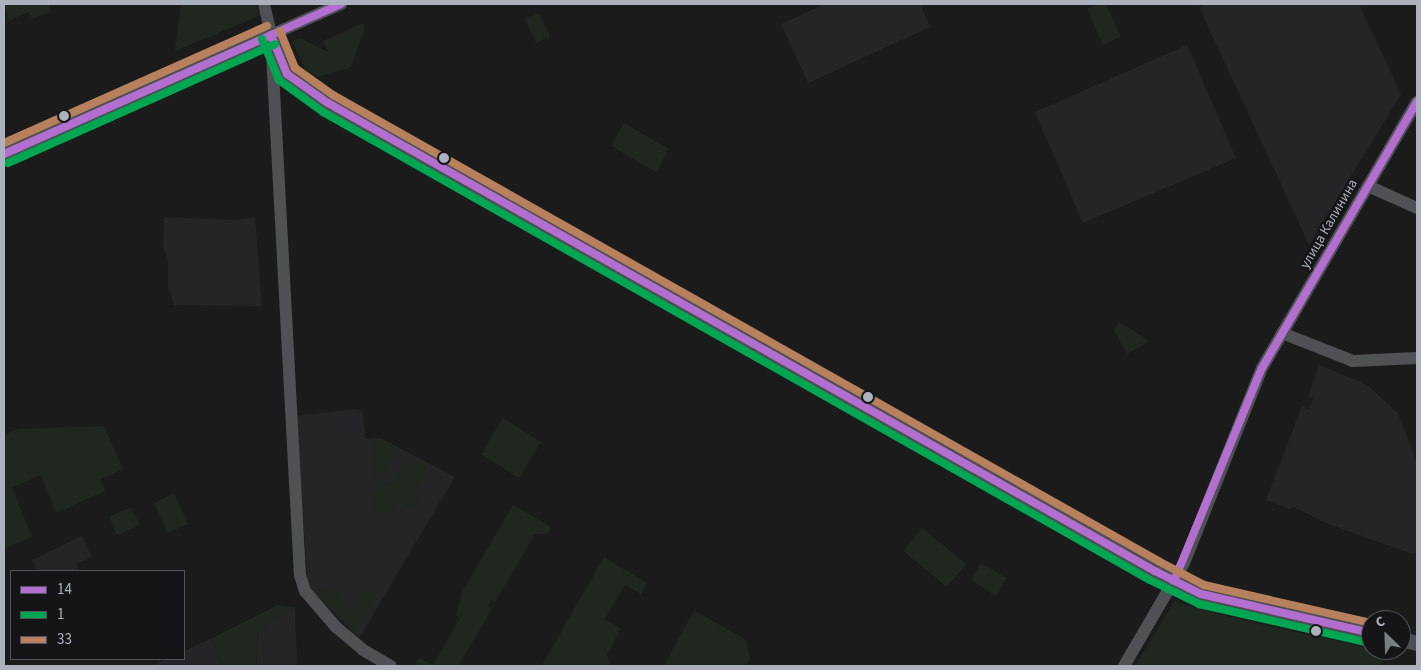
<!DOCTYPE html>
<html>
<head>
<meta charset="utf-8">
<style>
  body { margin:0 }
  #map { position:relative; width:1421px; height:670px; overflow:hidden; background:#1b1b1c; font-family:"Source Sans 3",sans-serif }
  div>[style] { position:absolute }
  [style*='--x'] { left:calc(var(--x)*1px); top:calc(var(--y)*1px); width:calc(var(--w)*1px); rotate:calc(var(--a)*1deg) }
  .built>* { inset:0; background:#252528 }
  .green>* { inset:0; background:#1f271f }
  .minor>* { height:12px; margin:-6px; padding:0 6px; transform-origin:6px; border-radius:6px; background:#4f5155 }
  .major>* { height:15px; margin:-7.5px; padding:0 7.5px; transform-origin:7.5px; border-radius:7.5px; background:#4d4e51 }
  .bus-1>* { height:8px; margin:-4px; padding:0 4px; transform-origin:4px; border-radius:4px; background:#b36fd0 }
  .bus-2>* { height:8px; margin:-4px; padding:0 4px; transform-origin:4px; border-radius:4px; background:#00a651 }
  .bus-3>* { height:8px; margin:-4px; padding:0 4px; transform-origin:4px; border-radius:4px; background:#b6815c }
  .dots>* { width:14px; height:14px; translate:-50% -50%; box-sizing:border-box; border:2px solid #151518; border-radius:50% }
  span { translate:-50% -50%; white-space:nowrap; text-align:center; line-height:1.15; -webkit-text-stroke:4.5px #151518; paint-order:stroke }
  .street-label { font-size:14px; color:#acb2bd }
  .frame { position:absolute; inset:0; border:5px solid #acb2bd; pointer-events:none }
  .legend { position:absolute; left:10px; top:570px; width:175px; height:90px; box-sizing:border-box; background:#151518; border:1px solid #51545a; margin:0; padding:6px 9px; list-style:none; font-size:15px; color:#acb2bd }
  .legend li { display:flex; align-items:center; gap:10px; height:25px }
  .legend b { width:25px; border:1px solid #51545a }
  .north { position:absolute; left:1361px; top:610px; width:50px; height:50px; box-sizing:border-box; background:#151518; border:1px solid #51545a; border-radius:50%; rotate:336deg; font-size:14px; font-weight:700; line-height:20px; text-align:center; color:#acb2bd }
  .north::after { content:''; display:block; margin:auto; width:18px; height:22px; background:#797d85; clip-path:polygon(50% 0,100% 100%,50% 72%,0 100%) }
</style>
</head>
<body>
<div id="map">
  <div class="built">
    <i style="clip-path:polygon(825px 4px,920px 4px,930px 27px,808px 83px,781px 24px)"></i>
    <i style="clip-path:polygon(1207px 4px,1359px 4px,1401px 94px,1309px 245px,1199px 7px)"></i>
    <i style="clip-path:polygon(1187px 45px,1236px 158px,1083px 223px,1035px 112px)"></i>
    <i style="clip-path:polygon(164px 217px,236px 220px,255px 217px,262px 306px,174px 305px,168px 286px,168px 260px,163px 247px)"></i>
    <i style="clip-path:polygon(1319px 365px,1367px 385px,1398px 413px,1417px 463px,1417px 552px,1413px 554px,1328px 524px,1293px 507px,1289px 509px,1266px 500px,1302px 406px,1309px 409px,1313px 399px,1308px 397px)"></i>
    <i style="clip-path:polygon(357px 409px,362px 412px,366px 439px,380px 438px,455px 477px,359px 638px,308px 586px,296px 416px)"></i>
    <i style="clip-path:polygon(82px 536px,92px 557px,76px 564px,79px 571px,37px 571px,32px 560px)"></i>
    <i style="clip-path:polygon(295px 607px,297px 666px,256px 666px,259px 629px)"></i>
    <i style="clip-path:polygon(212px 638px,222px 666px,154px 666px,165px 659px,184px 659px,184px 651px)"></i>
  </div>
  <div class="green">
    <i style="clip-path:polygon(4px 4px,48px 4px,50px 12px,32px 19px,28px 12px,9px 21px)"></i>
    <i style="clip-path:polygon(181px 4px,256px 4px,259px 16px,175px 51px)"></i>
    <i style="clip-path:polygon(1099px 4px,1106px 4px,1121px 37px,1103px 45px,1087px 9px)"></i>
    <i style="clip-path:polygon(539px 13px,550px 36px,536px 43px,525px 19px)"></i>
    <i style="clip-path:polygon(363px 23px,365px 27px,351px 67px,318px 77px,305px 69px,292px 41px,300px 38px,328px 52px,323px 41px)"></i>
    <i style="clip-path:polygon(624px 123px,669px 149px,656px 172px,611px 146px)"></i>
    <i style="clip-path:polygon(1119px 322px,1150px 341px,1127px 354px,1114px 330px)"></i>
    <i style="clip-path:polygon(503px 418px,541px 442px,519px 478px,481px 454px)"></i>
    <i style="clip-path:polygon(104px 426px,123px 469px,100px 479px,105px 491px,56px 513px,41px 475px,12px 487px,32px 537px,5px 548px,4px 435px,18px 429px)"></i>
    <i style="clip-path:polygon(380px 438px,398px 447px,376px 487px,371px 439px)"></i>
    <i style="clip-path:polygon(418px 460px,429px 466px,413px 496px,420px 500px,414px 510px,395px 500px,396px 511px,374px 513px,372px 494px,376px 494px,383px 481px,391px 484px,403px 463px,414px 468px)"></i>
    <i style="clip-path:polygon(174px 493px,188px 524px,168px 533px,154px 503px)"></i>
    <i style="clip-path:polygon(513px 505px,551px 527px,547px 534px,535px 534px,495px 602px,491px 600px,488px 606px,492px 609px,458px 666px,414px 666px,419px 658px,433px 665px,460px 618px,456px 615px,462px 592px)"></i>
    <i style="clip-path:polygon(131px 507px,140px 525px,117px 535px,109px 517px)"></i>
    <i style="clip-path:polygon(922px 528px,966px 564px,947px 587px,903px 551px)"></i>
    <i style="clip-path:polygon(604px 557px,647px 583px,641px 594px,625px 585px,605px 619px,621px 629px,607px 654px,610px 666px,545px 666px,542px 665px)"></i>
    <i style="clip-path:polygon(981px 563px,1007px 578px,996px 596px,971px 580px)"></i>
    <i style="clip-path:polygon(322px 587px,332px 593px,342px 593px,343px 608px,359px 607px,359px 592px,379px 590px,354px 633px,315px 594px)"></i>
    <i style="clip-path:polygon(1175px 600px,1181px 604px,1239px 619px,1391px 653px,1378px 666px,1135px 666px)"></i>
    <i style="clip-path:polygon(278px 605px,295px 607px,259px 629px,256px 666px,222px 666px,212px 638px)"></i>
    <i style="clip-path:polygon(694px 610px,746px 640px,750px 658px,745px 666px,664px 666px)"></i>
  </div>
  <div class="minor">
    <i style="--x:264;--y:4;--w:32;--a:77"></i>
    <i style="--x:271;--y:35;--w:541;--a:86.93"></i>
    <i style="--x:300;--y:575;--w:17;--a:73"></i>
    <i style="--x:305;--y:591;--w:48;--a:49.3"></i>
    <i style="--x:336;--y:627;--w:35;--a:40"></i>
    <i style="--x:363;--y:650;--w:32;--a:30"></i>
    <i style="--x:271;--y:35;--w:77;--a:-23.9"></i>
    <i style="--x:1368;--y:186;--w:54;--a:24.2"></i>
    <i style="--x:1282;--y:333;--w:76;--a:21.5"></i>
    <i style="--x:1353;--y:361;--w:64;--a:-2.7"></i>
    <i style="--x:1124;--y:666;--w:119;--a:-59.8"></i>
    <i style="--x:1184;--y:563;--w:210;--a:-68.2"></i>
    <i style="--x:1262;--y:368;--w:308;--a:-59.8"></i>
  </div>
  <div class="major">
    <i style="--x:4;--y:154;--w:292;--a:-24"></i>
    <i style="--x:271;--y:35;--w:42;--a:67.7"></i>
    <i style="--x:287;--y:74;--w:50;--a:35.3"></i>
    <i style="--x:328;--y:103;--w:950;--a:29.51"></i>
    <i style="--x:1155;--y:571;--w:51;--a:26.6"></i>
    <i style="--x:1201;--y:594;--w:174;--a:12.9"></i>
    <i style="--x:1401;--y:639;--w:16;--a:14"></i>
  </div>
  <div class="bus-1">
    <i style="--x:271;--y:35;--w:42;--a:67.7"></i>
    <i style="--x:287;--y:74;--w:50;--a:35.3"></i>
    <i style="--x:328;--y:103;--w:950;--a:29.51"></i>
    <i style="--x:1155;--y:571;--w:51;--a:26.6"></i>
    <i style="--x:1201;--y:594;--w:174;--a:12.9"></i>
    <i style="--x:4;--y:154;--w:369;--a:-24"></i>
    <i style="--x:1174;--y:581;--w:230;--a:-67.6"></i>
    <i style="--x:1262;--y:368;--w:308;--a:-59.8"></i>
  </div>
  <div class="bus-2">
    <i style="--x:262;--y:39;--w:44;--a:67.5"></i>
    <i style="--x:279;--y:80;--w:54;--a:36"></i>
    <i style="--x:323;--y:112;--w:950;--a:29.51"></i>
    <i style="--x:1150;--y:580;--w:55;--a:26.1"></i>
    <i style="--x:1199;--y:604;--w:174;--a:12.9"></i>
    <i style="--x:8;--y:163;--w:292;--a:-24"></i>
  </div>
  <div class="bus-3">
    <i style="--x:280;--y:31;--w:40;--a:68"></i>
    <i style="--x:295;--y:68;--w:47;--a:35.4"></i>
    <i style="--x:333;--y:95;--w:950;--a:29.45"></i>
    <i style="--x:1160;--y:562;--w:50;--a:27.6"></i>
    <i style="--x:1204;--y:585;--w:171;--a:12.8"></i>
    <i style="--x:4;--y:143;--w:288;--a:-24"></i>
  </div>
  <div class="dots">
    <i style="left:64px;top:116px;background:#acb2bd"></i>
    <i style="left:444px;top:158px;background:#acb2bd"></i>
    <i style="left:868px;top:397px;background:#acb2bd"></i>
    <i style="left:1316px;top:631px;background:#acb2bd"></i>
  </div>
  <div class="street-label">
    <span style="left:1329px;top:224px;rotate:-60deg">улица Калинина</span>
  </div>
  <div class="frame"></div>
  <ul class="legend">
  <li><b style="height:6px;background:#b36fd0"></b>14</li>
  <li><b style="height:6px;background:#00a651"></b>1</li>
  <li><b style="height:6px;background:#b6815c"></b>33</li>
  </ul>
  <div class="north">С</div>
</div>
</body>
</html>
